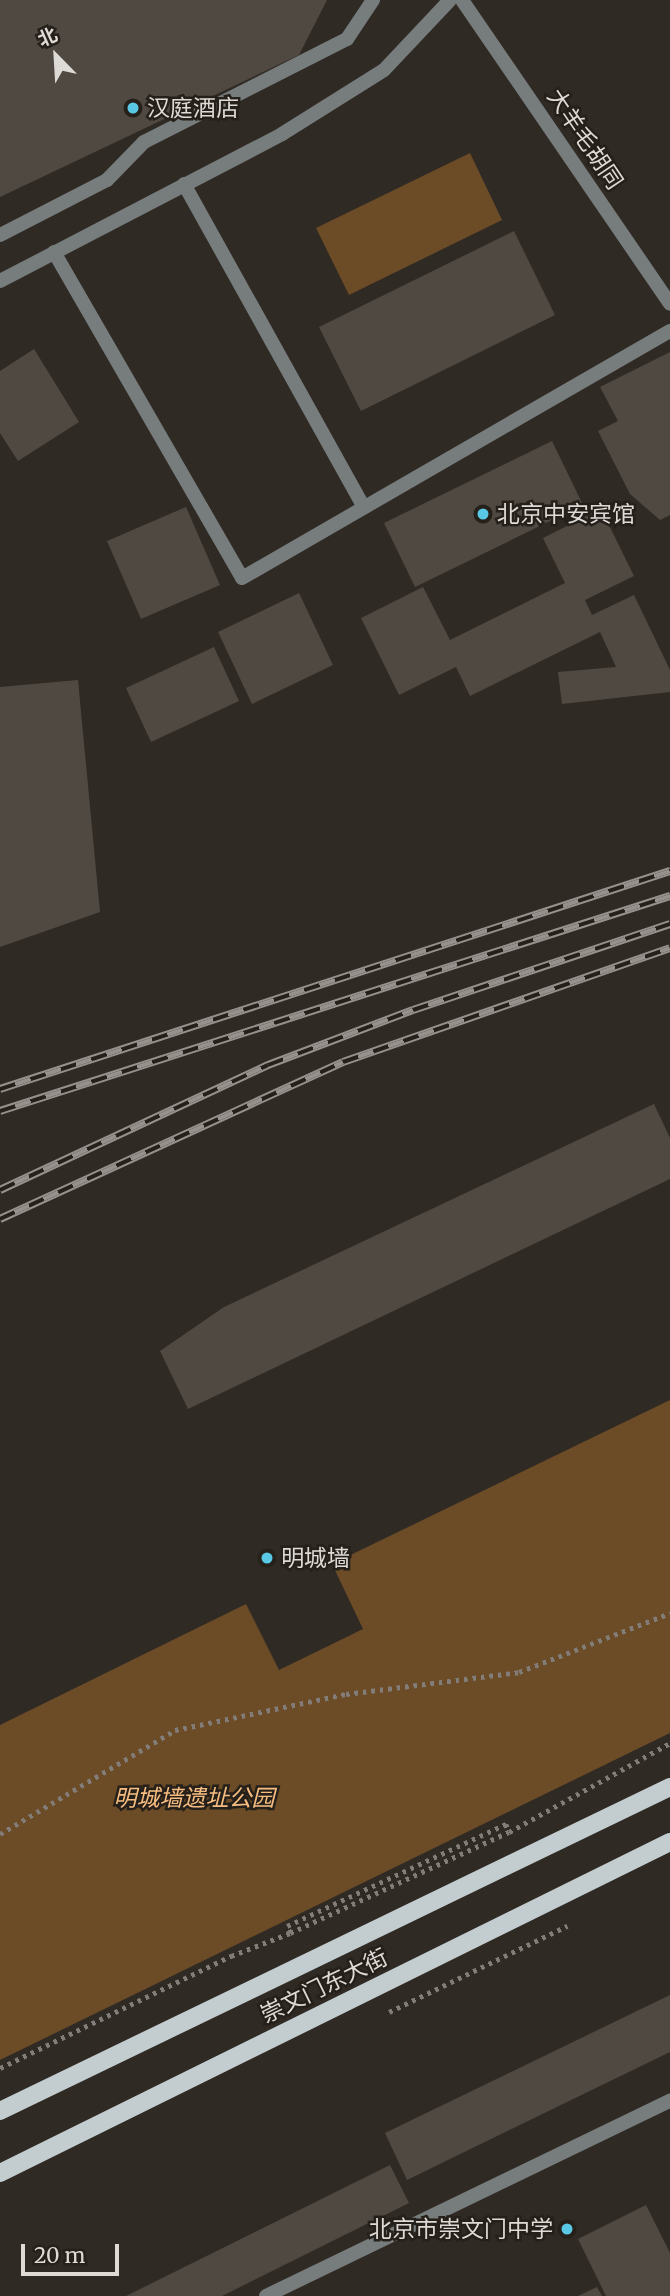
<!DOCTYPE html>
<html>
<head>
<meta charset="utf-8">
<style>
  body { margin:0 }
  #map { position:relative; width:670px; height:2296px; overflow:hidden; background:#302a24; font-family:Merriweather,"Noto Sans SC",serif }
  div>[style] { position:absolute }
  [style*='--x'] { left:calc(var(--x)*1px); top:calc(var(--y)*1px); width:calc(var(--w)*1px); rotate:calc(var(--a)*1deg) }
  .green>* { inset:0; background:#6c4b27 }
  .building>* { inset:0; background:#504942 }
  .path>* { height:4.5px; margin-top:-2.25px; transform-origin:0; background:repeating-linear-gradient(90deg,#827d78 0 3.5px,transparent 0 8.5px) }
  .lane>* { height:14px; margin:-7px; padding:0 7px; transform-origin:7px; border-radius:7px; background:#777c7d }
  .street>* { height:14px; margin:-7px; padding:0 7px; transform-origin:7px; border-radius:7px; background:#777c7d }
  .primary>* { height:18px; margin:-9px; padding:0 9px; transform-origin:9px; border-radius:9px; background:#c3cdd0 }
  .rail>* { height:8px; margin-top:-4px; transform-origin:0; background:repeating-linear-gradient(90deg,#26201a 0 16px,#96918c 0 32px); box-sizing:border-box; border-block:2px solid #96918c }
  .dots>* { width:19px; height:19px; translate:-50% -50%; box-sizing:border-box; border:4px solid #26201a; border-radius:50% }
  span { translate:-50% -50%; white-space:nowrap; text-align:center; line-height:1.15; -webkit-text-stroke:5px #26201a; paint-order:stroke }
  .poi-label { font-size:23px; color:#dedad6 }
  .left { translate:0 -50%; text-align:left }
  .right { translate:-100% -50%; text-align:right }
  .street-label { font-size:23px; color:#dedad6 }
  .park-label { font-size:23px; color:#f7bd80; font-style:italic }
  .north { position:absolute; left:21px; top:21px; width:70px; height:70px; -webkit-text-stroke:5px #26201a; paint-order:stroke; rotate:336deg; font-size:19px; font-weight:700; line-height:28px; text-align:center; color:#dedad6 }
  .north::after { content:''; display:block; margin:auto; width:24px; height:32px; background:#dedad6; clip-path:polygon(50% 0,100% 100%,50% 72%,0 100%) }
  .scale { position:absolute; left:21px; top:2244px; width:98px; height:32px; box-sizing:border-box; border:4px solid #dedad6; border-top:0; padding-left:9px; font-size:21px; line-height:24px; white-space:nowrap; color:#dedad6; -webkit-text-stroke:5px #26201a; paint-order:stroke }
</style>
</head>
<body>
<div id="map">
  <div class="green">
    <i style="clip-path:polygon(470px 153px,502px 220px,349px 295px,316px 228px)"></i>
    <i style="clip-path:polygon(670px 1400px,670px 1733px,0 2060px,0 1725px,246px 1604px,279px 1670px,363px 1629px,332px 1564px)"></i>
  </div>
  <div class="building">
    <i style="clip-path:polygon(0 0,327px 0,299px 55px,0 197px)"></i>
    <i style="clip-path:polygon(514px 231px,555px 315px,361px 411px,319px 327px)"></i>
    <i style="clip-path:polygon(34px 349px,79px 422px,18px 461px,0 433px,0 371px)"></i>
    <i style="clip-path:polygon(670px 352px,670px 515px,660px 520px,630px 494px,598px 431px,618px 421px,600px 387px)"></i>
    <i style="clip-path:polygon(552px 441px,583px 505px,415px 587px,384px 523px)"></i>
    <i style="clip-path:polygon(186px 507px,220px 585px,141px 619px,107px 541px)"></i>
    <i style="clip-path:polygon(601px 509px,634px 576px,585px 600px,592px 615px,634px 595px,670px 670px,670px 692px,562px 704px,558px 672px,616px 667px,600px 632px,470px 696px,456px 667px,399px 695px,361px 618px,423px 587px,450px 640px,565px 583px,543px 538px)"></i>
    <i style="clip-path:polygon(299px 593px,333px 665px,252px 704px,218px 632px)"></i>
    <i style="clip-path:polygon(214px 647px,239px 701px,151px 742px,126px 688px)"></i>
    <i style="clip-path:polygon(78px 680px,100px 912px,0 947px,0 687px)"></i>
    <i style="clip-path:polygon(654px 1104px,670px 1138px,670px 1179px,188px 1409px,160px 1351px,224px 1307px)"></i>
    <i style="clip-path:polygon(670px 1995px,670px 2052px,407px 2180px,385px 2133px)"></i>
    <i style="clip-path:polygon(390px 2165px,409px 2203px,222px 2296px,126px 2296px)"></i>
    <i style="clip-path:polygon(646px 2205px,670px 2253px,670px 2296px,606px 2296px,578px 2239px)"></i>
    <i style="clip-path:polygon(597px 2287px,602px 2296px,578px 2296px)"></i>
  </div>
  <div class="path">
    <i style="--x:0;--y:1834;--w:204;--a:-30.7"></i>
    <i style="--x:175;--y:1730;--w:175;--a:-11.9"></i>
    <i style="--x:346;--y:1694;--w:174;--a:-7.2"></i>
    <i style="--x:519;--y:1672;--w:162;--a:-21.3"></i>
    <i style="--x:290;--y:1933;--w:241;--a:-24.8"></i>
    <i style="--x:389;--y:2012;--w:198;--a:-25.8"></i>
    <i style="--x:0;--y:2068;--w:257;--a:-25.9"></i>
    <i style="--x:231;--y:1956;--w:63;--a:-21.3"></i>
    <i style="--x:290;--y:1933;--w:8;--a:-113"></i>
    <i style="--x:287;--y:1926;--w:242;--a:-25"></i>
    <i style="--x:506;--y:1824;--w:9;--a:69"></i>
    <i style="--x:509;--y:1832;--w:184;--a:-28.9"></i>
  </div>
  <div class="lane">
    <i style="--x:184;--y:184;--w:368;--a:60.9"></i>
    <i style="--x:0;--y:235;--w:120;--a:-27.2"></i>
    <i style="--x:107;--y:180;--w:53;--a:-45.8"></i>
    <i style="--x:144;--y:142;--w:228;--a:-26.9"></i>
    <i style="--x:347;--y:39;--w:47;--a:-56.3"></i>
    <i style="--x:54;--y:252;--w:376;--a:60"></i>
    <i style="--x:0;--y:281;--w:318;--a:-27.5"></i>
    <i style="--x:282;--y:134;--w:120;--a:-32.1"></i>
    <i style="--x:384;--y:70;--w:96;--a:-46.7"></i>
  </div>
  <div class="street">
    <i style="--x:462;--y:0;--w:368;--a:55.6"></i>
    <i style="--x:242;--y:578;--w:494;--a:-30"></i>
    <i style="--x:266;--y:2296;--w:449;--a:-25.8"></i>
  </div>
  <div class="primary">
    <i style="--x:0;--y:2111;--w:744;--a:-25.81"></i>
    <i style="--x:0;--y:2173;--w:747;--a:-26.29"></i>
  </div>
  <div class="rail">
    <i style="--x:0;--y:1089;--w:705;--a:-18.02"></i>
    <i style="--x:0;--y:1111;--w:704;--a:-17.79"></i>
    <i style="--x:0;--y:1190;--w:296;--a:-25"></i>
    <i style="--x:268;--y:1065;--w:155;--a:-20.8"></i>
    <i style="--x:413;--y:1010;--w:271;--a:-18.5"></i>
    <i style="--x:0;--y:1219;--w:377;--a:-24.6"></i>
    <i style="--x:343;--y:1062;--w:346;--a:-19.2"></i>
  </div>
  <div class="dots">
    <i style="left:133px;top:108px;background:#59c8e4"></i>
    <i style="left:483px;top:514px;background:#59c8e4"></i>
    <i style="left:267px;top:1558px;background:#59c8e4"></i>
    <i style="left:567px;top:2229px;background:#59c8e4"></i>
  </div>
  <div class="poi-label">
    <span class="left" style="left:147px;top:108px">汉庭酒店</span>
    <span class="left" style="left:497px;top:514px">北京中安宾馆</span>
    <span class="left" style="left:281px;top:1558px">明城墙</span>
    <span class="right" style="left:553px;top:2229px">北京市崇文门中学</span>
  </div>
  <div class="street-label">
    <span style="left:585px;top:139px;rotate:56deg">大羊毛胡同</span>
    <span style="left:324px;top:1986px;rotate:-26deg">崇文门东大街</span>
  </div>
  <div class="park-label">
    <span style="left:194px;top:1798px">明城墙遗址公园</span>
  </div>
  <div class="north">北</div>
  <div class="scale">20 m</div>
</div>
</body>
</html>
